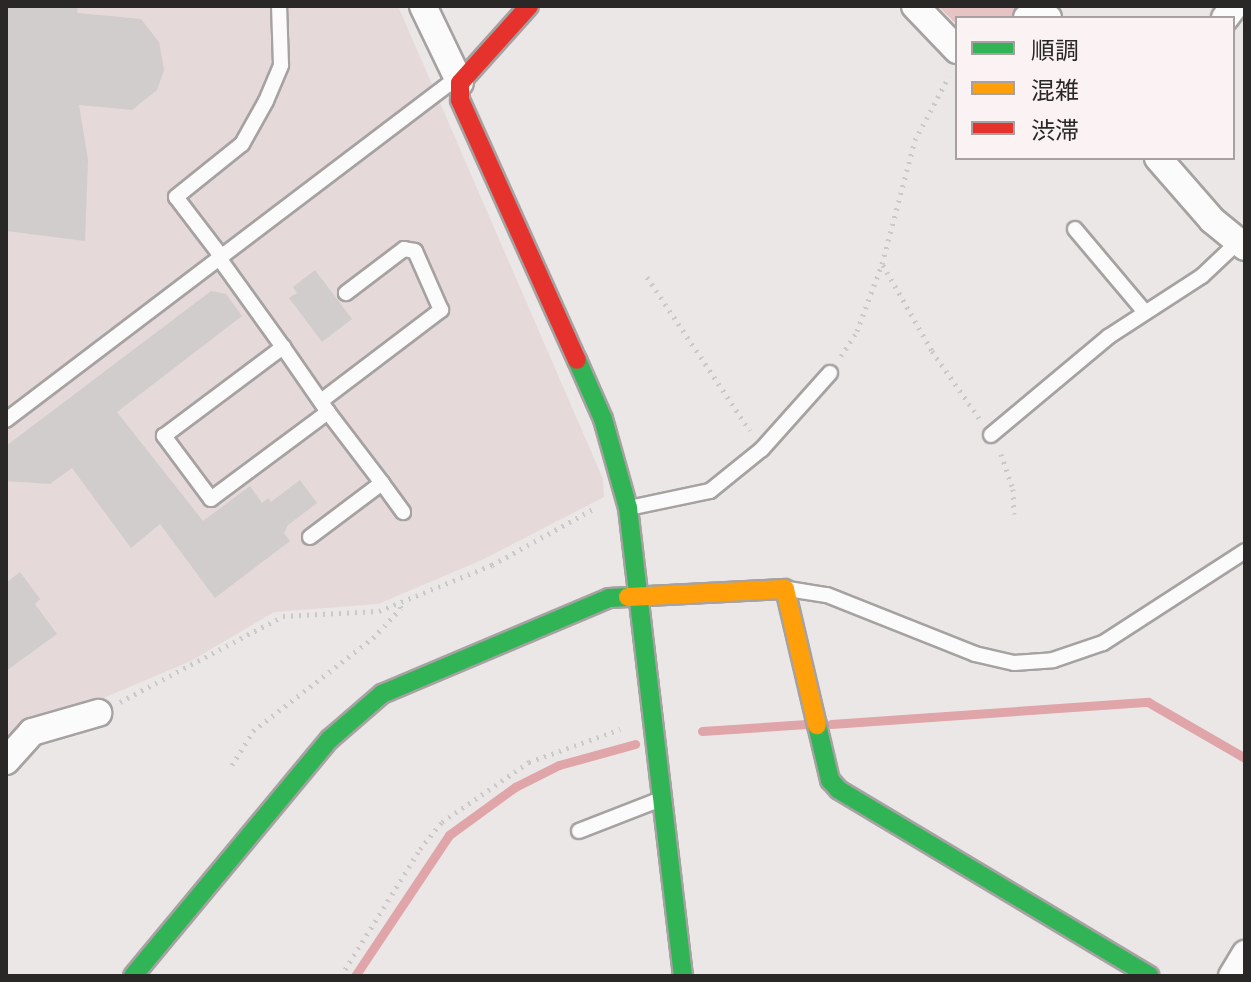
<!DOCTYPE html>
<html>
<head>
<meta charset="utf-8">
<style>
  body { margin:0 }
  #map { position:relative; width:1251px; height:982px; overflow:hidden; background:#ece7e7; font-family:Helvetica,"Noto Sans JP",sans-serif }
  div>[style] { position:absolute }
  [style*='--x'] { left:calc(var(--x)*1px); top:calc(var(--y)*1px); width:calc(var(--w)*1px); rotate:calc(var(--a)*1deg) }
  .built>* { inset:0; background:#e5d9d9 }
  .green>* { inset:0; background:#e7c4c4 }
  .stream>* { height:9px; margin:-4.5px; padding:0 4.5px; transform-origin:4.5px; border-radius:4.5px; background:#dfa5a8 }
  .building>* { inset:0; background:#d1cdcd }
  .path>* { height:5px; margin-top:-2.5px; transform-origin:0; background:repeating-linear-gradient(90deg,#c9c9c9 0 2px,transparent 0 8px) }
  .roads { filter:drop-shadow(2px 0 #a6a2a2) drop-shadow(-2px 0 #a6a2a2) drop-shadow(0 2px #a6a2a2) drop-shadow(0 -2px #a6a2a2) }
  .lane>* { height:14px; margin:-7px; padding:0 7px; transform-origin:7px; border-radius:7px; background:#fcfbfb }
  .street>* { height:26px; margin:-13px; padding:0 13px; transform-origin:13px; border-radius:13px; background:#fcfbfb }
  .fast>* { height:18px; margin:-9px; padding:0 9px; transform-origin:9px; border-radius:9px; background:#30b455 }
  .slow>* { height:18px; margin:-9px; padding:0 9px; transform-origin:9px; border-radius:9px; background:#ff9f0a }
  .jam>* { height:18px; margin:-9px; padding:0 9px; transform-origin:9px; border-radius:9px; background:#e5322d }
  span { translate:-50% -50%; white-space:nowrap; text-align:center; line-height:1.15; -webkit-text-stroke:7px #fbf3f3; paint-order:stroke }
  .frame { position:absolute; inset:0; border:8px solid #2a2727; pointer-events:none }
  .legend { position:absolute; left:955px; top:16px; width:280px; height:144px; box-sizing:border-box; background:#fbf3f3; border:2px solid #a7a1a1; margin:0; padding:10px 14px; list-style:none; font-size:24px; color:#2a2727 }
  .legend li { display:flex; align-items:center; gap:16px; height:40px }
  .legend b { width:40px; border:2px solid #a7a1a1 }
</style>
</head>
<body>
<div id="map">
  <div class="built">
    <i style="clip-path:polygon(6px 6px,398px 6px,603px 479px,604px 497px,482px 560px,378px 604px,274px 612px,191px 661px,75px 710px,6px 750px)"></i>
  </div>
  <div class="green">
    <i style="clip-path:polygon(938px 6px,1030px 6px,1019px 18px,957px 18px,957px 25px)"></i>
  </div>
  <div class="stream">
    <i style="--x:831;--y:724;--w:318;--a:-4"></i>
    <i style="--x:1148;--y:702;--w:112;--a:30"></i>
    <i style="--x:702;--y:731;--w:105;--a:-3.8"></i>
    <i style="--x:355;--y:976;--w:169;--a:-56.3"></i>
    <i style="--x:449;--y:835;--w:82;--a:-36"></i>
    <i style="--x:515;--y:787;--w:49;--a:-26.6"></i>
    <i style="--x:559;--y:765;--w:79;--a:-15.4"></i>
  </div>
  <div class="building">
    <i style="clip-path:polygon(6px 6px,78px 6px,77px 13px,141px 19px,159px 42px,164px 70px,157px 90px,132px 110px,79px 105px,88px 160px,85px 241px,6px 231px)"></i>
    <i style="clip-path:polygon(315px 270px,352px 319px,322px 342px,289px 298px,297px 293px,293px 287px)"></i>
    <i style="clip-path:polygon(211px 291px,226px 294px,242px 316px,117px 412px,203px 521px,250px 486px,262px 503px,268px 498px,271px 502px,300px 480px,317px 503px,288px 525px,284px 533px,290px 541px,215px 598px,160px 524px,131px 548px,72px 468px,50px 484px,6px 481px,6px 446px)"></i>
    <i style="clip-path:polygon(20px 572px,40px 599px,35px 604px,57px 634px,6px 671px,6px 583px)"></i>
  </div>
  <div class="path">
    <i style="--x:883;--y:265;--w:99;--a:60.3"></i>
    <i style="--x:932;--y:351;--w:82;--a:55"></i>
    <i style="--x:647;--y:277;--w:185;--a:56.2"></i>
    <i style="--x:841;--y:356;--w:30;--a:-57"></i>
    <i style="--x:857;--y:331;--w:72;--a:-69.5"></i>
    <i style="--x:882;--y:264;--w:128;--a:-75.1"></i>
    <i style="--x:915;--y:140;--w:72;--a:-62"></i>
    <i style="--x:1001;--y:454;--w:37;--a:71"></i>
    <i style="--x:1013;--y:489;--w:25;--a:88"></i>
    <i style="--x:120;--y:702;--w:184;--a:-27.8"></i>
    <i style="--x:283;--y:616;--w:96;--a:-3"></i>
    <i style="--x:379;--y:611;--w:122;--a:-22.2"></i>
    <i style="--x:492;--y:565;--w:115;--a:-29"></i>
    <i style="--x:232;--y:765;--w:40;--a:-58"></i>
    <i style="--x:253;--y:731;--w:152;--a:-37.8"></i>
    <i style="--x:373;--y:638;--w:41;--a:-47"></i>
    <i style="--x:401;--y:608;--w:5;--a:-112"></i>
    <i style="--x:341;--y:976;--w:150;--a:-58.1"></i>
    <i style="--x:420;--y:849;--w:35;--a:-51"></i>
    <i style="--x:442;--y:822;--w:106;--a:-34.6"></i>
    <i style="--x:529;--y:762;--w:97;--a:-19.9"></i>
  </div>
  <div class="roads">
    <div class="lane">
      <i style="--x:1075;--y:229;--w:107;--a:49.9"></i>
      <i style="--x:221;--y:256;--w:74;--a:-127.3"></i>
      <i style="--x:176;--y:197;--w:85;--a:-38.8"></i>
      <i style="--x:242;--y:144;--w:49;--a:-60.8"></i>
      <i style="--x:266;--y:101;--w:39;--a:-67"></i>
      <i style="--x:281;--y:65;--w:59;--a:-91.9"></i>
      <i style="--x:219;--y:258;--w:110;--a:54.3"></i>
      <i style="--x:283;--y:347;--w:79;--a:55.3"></i>
      <i style="--x:328;--y:412;--w:146;--a:143.4"></i>
      <i style="--x:211;--y:499;--w:79;--a:-126.7"></i>
      <i style="--x:164;--y:436;--w:149;--a:-36.8"></i>
      <i style="--x:321;--y:401;--w:151;--a:-37.2"></i>
      <i style="--x:441;--y:310;--w:64;--a:-113.8"></i>
      <i style="--x:415;--y:251;--w:11;--a:-170"></i>
      <i style="--x:404;--y:249;--w:73;--a:142.8"></i>
      <i style="--x:6;--y:420;--w:562;--a:-37.2"></i>
      <i style="--x:991;--y:435;--w:153;--a:-39.9"></i>
      <i style="--x:1108;--y:337;--w:112;--a:-33"></i>
      <i style="--x:1202;--y:276;--w:50;--a:-43.4"></i>
      <i style="--x:382;--y:483;--w:36;--a:54"></i>
      <i style="--x:629;--y:508;--w:83;--a:-11.9"></i>
      <i style="--x:710;--y:491;--w:67;--a:-38.9"></i>
      <i style="--x:762;--y:449;--w:102;--a:-48.2"></i>
      <i style="--x:310;--y:537;--w:90;--a:-36.9"></i>
      <i style="--x:382;--y:483;--w:89;--a:-127.3"></i>
      <i style="--x:788;--y:589;--w:39;--a:9"></i>
      <i style="--x:827;--y:595;--w:159;--a:21.7"></i>
      <i style="--x:975;--y:654;--w:40;--a:13"></i>
      <i style="--x:1014;--y:663;--w:39;--a:-4"></i>
      <i style="--x:1053;--y:660;--w:53;--a:-18.8"></i>
      <i style="--x:1103;--y:643;--w:169;--a:-32.9"></i>
      <i style="--x:579;--y:831;--w:88;--a:-21.3"></i>
    </div>
    <div class="street">
      <i style="--x:423;--y:6;--w:85;--a:64.3"></i>
      <i style="--x:915;--y:6;--w:61;--a:46.3"></i>
      <i style="--x:1027;--y:18;--w:21;--a:0"></i>
      <i style="--x:1225;--y:18;--w:15;--a:-53"></i>
      <i style="--x:1158;--y:158;--w:82;--a:48.9"></i>
      <i style="--x:1212;--y:220;--w:43;--a:39.3"></i>
      <i style="--x:6;--y:761;--w:39;--a:-48"></i>
      <i style="--x:32;--y:732;--w:69;--a:-16.1"></i>
      <i style="--x:1232;--y:976;--w:26;--a:-59"></i>
    </div>
    <div class="fast">
      <i style="--x:577;--y:360;--w:64;--a:66.2"></i>
      <i style="--x:603;--y:419;--w:92;--a:74.3"></i>
      <i style="--x:628;--y:508;--w:471;--a:83.3"></i>
      <i style="--x:817;--y:725;--w:57;--a:76.7"></i>
      <i style="--x:830;--y:780;--w:13;--a:48"></i>
      <i style="--x:839;--y:790;--w:362;--a:30.9"></i>
      <i style="--x:133;--y:976;--w:308;--a:-50.3"></i>
      <i style="--x:330;--y:739;--w:69;--a:-40.9"></i>
      <i style="--x:382;--y:694;--w:246;--a:-22.9"></i>
      <i style="--x:609;--y:598;--w:19;--a:-3"></i>
    </div>
    <div class="slow">
      <i style="--x:628;--y:597;--w:157;--a:-2.9"></i>
      <i style="--x:785;--y:589;--w:140;--a:76.8"></i>
    </div>
    <div class="jam">
      <i style="--x:529;--y:6;--w:103;--a:131.9"></i>
      <i style="--x:460;--y:83;--w:17;--a:90"></i>
      <i style="--x:460;--y:100;--w:285;--a:65.8"></i>
    </div>
  </div>
  <div class="frame"></div>
  <ul class="legend">
  <li><b style="height:10px;background:#30b455"></b>順調</li>
  <li><b style="height:10px;background:#ff9f0a"></b>混雑</li>
  <li><b style="height:10px;background:#e5322d"></b>渋滞</li>
  </ul>
</div>
</body>
</html>
